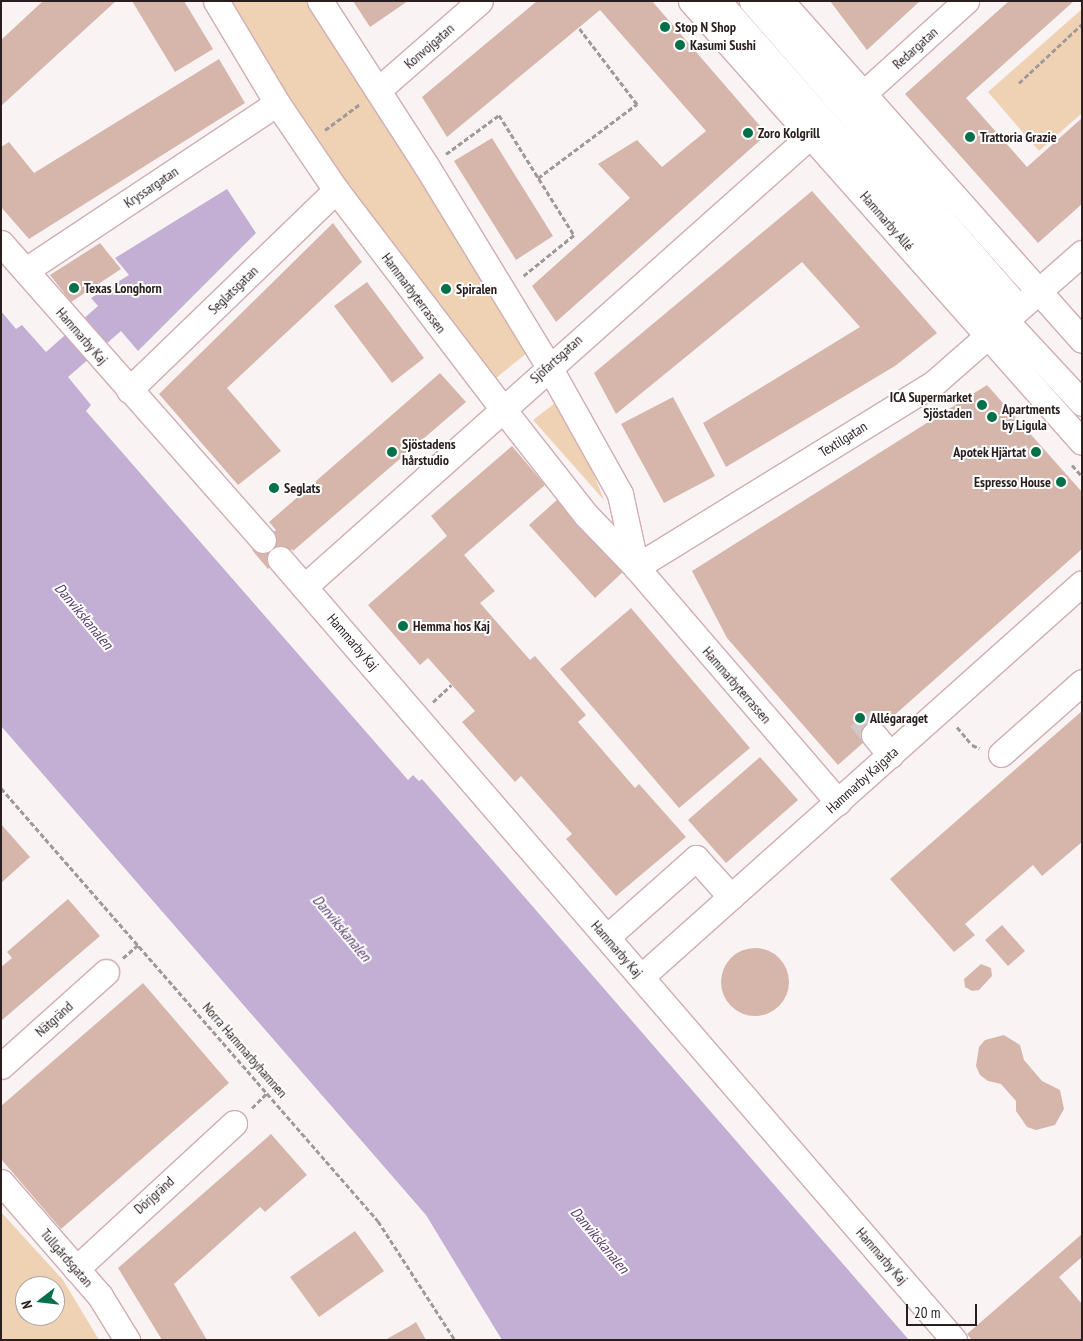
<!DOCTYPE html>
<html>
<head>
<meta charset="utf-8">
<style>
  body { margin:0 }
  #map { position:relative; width:1083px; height:1341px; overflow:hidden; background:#faf3f4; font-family:"PT Sans Narrow",sans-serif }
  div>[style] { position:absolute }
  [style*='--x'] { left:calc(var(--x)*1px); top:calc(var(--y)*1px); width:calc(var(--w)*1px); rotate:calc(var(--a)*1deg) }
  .green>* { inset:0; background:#eed2b3 }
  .water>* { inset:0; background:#c2afd3 }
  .building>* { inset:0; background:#d6b6ab }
  .round { border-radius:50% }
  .minor-tunnel>* { height:25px; margin-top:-12.5px; transform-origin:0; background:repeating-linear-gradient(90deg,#d0c8c9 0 25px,transparent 0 37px) }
  .path>* { height:3px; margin-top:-1.5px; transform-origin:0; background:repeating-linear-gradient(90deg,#a19899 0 5px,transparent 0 7.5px) }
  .roads { filter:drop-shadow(1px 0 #d0aeb2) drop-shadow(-1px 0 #d0aeb2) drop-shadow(0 1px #d0aeb2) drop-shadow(0 -1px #d0aeb2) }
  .minor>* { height:25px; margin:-12.5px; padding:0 12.5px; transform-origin:12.5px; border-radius:12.5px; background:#fff }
  .dots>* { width:14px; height:14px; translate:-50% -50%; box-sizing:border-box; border:2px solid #fff; border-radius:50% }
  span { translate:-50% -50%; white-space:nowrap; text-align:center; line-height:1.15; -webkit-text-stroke:4px #fff; paint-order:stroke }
  .poi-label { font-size:14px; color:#2a1e1f; font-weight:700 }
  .left { translate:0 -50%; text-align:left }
  .right { translate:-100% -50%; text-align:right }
  .street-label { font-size:14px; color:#2a1e1f }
  .water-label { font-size:15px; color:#583c6d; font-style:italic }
  .frame { position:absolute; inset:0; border:2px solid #2a1e1f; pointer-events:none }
  .north { position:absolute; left:15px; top:1276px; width:50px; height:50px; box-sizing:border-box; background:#fff; border:1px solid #aaa5a5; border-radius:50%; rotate:254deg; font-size:14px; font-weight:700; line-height:20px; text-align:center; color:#2a1e1f }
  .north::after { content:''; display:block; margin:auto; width:18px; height:22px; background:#01714a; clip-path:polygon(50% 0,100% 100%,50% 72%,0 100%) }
  .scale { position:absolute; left:906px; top:1304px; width:71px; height:22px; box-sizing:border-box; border:2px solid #2a1e1f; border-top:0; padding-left:6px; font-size:15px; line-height:18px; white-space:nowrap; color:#2a1e1f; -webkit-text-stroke:4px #fff; paint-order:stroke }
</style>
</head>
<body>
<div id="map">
  <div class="green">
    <i style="clip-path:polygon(229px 1px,308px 1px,528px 352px,496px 378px,334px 171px,270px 73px)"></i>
    <i style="clip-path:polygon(1082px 9px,1082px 113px,1039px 151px,988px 92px)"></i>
    <i style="clip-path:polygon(563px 397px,604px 500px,533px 420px)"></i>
    <i style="clip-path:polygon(evenodd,1px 1212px,63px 1280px,99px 1340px,1px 1340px,1px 1212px,25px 1286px,55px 1286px,55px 1316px,25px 1316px,25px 1286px)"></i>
  </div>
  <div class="water">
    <i style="clip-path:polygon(227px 189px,256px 233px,138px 351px,121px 331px,68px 377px,91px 405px,86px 411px,408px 780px,413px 775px,419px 781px,422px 779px,909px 1340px,502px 1340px,426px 1215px,1px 726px,1px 311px,16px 329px,22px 325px,46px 352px,98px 306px,91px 298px,129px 275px,115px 258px)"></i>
  </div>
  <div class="building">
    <i style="clip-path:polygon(43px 1px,116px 1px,1px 106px,1px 40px)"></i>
    <i style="clip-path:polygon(132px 1px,184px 1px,213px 49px,175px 72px)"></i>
    <i style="clip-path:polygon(353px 1px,408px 1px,370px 27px)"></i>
    <i style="clip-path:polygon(537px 1px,652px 1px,767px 134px,556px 322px,532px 286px,630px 198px,598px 164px,637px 140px,662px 167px,706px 131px,600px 10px,447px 137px,422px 97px)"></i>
    <i style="clip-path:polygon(830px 1px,920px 1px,867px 50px)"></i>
    <i style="clip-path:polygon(1009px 1px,1074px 1px,966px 98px,1027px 167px,1082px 118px,1082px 204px,1038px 243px,905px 94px)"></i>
    <i style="clip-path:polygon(219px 59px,245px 103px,29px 239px,1px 207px,1px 147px,9px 142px,34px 173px)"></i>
    <i style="clip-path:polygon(492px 138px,553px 236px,516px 260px,454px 161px)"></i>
    <i style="clip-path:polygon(812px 191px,937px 333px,895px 366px,726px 467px,703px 423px,860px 327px,802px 262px,616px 414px,594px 373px)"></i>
    <i style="clip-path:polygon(333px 223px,362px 262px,227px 388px,281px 451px,238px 485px,159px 394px)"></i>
    <i style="clip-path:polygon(100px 243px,121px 269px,71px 302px,50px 275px)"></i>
    <i style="clip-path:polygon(367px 282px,424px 358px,392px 383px,334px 306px)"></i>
    <i style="clip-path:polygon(440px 373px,466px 402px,293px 551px,292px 549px,268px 569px,252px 550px,276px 530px,269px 522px)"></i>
    <i style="clip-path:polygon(987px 385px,1082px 492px,1082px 549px,838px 765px,727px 638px,692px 571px)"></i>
    <i style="clip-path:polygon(673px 397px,715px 476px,664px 503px,621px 424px)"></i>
    <i style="clip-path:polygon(512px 446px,545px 485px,464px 555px,495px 591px,480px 603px,530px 660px,535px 656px,586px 715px,578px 722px,635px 788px,639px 784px,686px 837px,616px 896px,566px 839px,572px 834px,521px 776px,515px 782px,462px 722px,475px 711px,428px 658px,420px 665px,368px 605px,447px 536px,431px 516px)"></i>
    <i style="clip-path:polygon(558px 499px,624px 571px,595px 598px,529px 525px)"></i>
    <i style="clip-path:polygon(631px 608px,750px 748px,679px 808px,560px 669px)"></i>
    <i style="clip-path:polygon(1082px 711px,1082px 842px,1042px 876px,1033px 865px,965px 924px,975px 935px,954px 952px,890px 879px)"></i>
    <i style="clip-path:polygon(760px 757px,798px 800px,726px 863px,688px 820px)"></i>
    <i style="clip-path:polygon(1px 824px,30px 857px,1px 883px)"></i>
    <i style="clip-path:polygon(68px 899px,100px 936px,1px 1021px,1px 967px,12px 958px,7px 952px)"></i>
    <i style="clip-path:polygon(1002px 925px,1025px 951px,1008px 966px,985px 940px)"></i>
    <i class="round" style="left:721px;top:948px;width:68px;height:68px"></i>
    <i style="clip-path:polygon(981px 964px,991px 968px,992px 976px,979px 990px,972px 991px,965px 987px,964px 979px)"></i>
    <i style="clip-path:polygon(143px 983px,229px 1083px,61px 1229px,1px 1159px,1px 1106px)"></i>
    <i style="clip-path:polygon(1004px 1035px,1020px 1045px,1024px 1060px,1042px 1081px,1060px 1090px,1064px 1109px,1055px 1125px,1036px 1130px,1027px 1127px,1016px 1111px,1016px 1101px,1001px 1084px,988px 1081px,980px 1075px,976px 1066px,979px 1047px,985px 1040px)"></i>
    <i style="clip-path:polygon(271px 1134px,307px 1175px,265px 1212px,260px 1207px,174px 1284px,207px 1340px,162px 1340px,118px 1268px)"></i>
    <i style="clip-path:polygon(355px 1231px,384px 1271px,319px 1317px,290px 1277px)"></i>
    <i style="clip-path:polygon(1082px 1234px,1082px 1257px,1059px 1277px,1082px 1304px,1082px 1340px,972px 1340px,967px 1334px)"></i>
    <i style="clip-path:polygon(416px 1322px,426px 1340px,385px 1340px,410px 1326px)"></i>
  </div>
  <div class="minor-tunnel">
    <i style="--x:860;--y:718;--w:22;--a:51"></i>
  </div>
  <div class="path">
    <i style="--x:1019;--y:83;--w:86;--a:-43.1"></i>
    <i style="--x:325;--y:130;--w:44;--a:-36.6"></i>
    <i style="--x:446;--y:154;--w:66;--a:-36.3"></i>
    <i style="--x:499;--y:115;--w:142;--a:58"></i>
    <i style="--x:574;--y:235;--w:67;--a:141.1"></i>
    <i style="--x:538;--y:178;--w:124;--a:-36.8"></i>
    <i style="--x:637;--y:104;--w:96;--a:-127.3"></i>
    <i style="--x:1072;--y:465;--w:15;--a:48"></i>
    <i style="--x:433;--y:702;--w:25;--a:-43"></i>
    <i style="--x:957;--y:727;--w:23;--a:50"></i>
    <i style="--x:972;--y:745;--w:8;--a:23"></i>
    <i style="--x:1;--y:788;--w:574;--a:48.95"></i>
    <i style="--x:378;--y:1221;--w:142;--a:57.1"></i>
    <i style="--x:123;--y:958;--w:20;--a:-41"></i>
    <i style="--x:252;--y:1108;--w:21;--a:-45"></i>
  </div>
  <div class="roads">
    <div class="minor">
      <i style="--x:216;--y:1;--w:119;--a:59.1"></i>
      <i style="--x:277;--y:103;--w:105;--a:55.9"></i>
      <i style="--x:336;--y:190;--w:274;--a:52.7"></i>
      <i style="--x:502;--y:408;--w:136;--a:51.9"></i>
      <i style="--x:586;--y:515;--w:72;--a:46.1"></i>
      <i style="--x:636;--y:567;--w:310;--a:49.3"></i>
      <i style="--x:320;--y:1;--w:197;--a:57.2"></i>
      <i style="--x:427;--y:167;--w:232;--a:58.6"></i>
      <i style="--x:548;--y:365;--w:148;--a:60.8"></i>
      <i style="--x:620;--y:494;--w:75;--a:77.6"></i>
      <i style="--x:691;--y:1;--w:589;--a:48.44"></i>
      <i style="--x:718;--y:1;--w:238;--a:48.7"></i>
      <i style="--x:875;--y:180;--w:304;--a:47.1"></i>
      <i style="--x:752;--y:1;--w:395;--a:49"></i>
      <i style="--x:781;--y:1;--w:453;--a:48.4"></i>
      <i style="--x:378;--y:90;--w:135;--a:-41.1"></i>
      <i style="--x:863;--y:94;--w:139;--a:-42.1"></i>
      <i style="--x:1;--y:243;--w:396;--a:48.6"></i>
      <i style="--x:26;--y:270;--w:301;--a:-33.6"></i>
      <i style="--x:129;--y:390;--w:288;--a:-44"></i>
      <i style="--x:280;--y:559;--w:1032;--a:49.21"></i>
      <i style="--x:636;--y:567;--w:350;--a:-31.7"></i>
      <i style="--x:934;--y:383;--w:197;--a:-41.3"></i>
      <i style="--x:304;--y:587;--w:679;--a:-41.72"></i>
      <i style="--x:874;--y:735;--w:26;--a:51"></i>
      <i style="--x:1001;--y:754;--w:108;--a:-41.6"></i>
      <i style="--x:607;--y:937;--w:119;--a:-41.6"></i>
      <i style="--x:696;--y:858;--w:52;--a:48.1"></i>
      <i style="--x:641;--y:977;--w:591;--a:-41.78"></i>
      <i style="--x:1;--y:1066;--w:141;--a:-41.8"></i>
      <i style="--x:1;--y:1182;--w:151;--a:49"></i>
      <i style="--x:100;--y:1296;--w:52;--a:58.5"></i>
      <i style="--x:76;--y:1269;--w:215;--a:-42.7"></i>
    </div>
  </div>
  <div class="dots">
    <i style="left:665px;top:27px;background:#01714a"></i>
    <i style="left:680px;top:45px;background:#01714a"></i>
    <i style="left:748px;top:133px;background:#01714a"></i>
    <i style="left:970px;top:137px;background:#01714a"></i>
    <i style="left:74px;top:288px;background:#01714a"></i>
    <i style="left:446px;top:289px;background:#01714a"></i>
    <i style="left:982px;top:405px;background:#01714a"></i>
    <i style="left:992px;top:417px;background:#01714a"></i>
    <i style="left:392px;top:452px;background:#01714a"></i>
    <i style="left:1036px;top:452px;background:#01714a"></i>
    <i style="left:1061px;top:482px;background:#01714a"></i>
    <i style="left:274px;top:488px;background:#01714a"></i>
    <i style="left:403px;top:626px;background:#01714a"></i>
    <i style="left:860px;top:718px;background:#01714a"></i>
  </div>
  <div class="poi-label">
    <span class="left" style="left:675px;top:27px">Stop N Shop</span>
    <span class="left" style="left:690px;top:45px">Kasumi Sushi</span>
    <span class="left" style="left:758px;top:133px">Zoro Kolgrill</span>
    <span class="left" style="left:980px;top:137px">Trattoria Grazie</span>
    <span class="left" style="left:84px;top:288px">Texas Longhorn</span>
    <span class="left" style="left:456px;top:289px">Spiralen</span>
    <span class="right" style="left:972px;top:405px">ICA Supermarket<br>Sjöstaden</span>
    <span class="left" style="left:1002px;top:417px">Apartments<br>by Ligula</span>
    <span class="left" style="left:402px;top:452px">Sjöstadens<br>hårstudio</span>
    <span class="right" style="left:1026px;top:452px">Apotek Hjärtat</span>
    <span class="right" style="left:1051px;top:482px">Espresso House</span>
    <span class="left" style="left:284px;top:488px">Seglats</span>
    <span class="left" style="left:413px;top:626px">Hemma hos Kaj</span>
    <span class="left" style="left:870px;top:718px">Allégaraget</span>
  </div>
  <div class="street-label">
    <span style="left:429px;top:46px;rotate:-41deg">Konvojgatan</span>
    <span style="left:915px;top:48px;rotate:-42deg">Redargatan</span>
    <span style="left:151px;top:187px;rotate:-34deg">Kryssargatan</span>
    <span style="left:887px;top:221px;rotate:49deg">Hammarby Allé</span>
    <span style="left:233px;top:290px;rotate:-44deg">Seglatsgatan</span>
    <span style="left:414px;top:293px;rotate:53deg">Hammarbyterrassen</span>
    <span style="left:82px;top:336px;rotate:49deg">Hammarby Kaj</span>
    <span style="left:556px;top:359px;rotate:-42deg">Sjöfartsgatan</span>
    <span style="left:843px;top:439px;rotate:-32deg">Textilgatan</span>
    <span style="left:353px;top:642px;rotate:49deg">Hammarby Kaj</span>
    <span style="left:737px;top:685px;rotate:49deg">Hammarbyterrassen</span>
    <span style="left:862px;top:780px;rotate:-42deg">Hammarby Kajgata</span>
    <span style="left:617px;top:949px;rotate:49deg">Hammarby Kaj</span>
    <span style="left:54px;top:1019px;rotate:-42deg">Nätgränd</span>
    <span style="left:245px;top:1050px;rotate:49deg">Norra Hammarbyhamnen</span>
    <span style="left:154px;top:1195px;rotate:-42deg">Dörjgränd</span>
    <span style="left:882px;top:1256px;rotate:49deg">Hammarby Kaj</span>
    <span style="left:67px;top:1258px;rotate:49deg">Tullgårdsgatan</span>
  </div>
  <div class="water-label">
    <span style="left:84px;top:616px;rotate:50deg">Danvikskanalen</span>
    <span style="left:342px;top:928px;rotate:50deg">Danvikskanalen</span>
    <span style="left:600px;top:1240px;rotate:50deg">Danvikskanalen</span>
  </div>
  <div class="frame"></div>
  <div class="north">N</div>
  <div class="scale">20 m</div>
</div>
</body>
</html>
